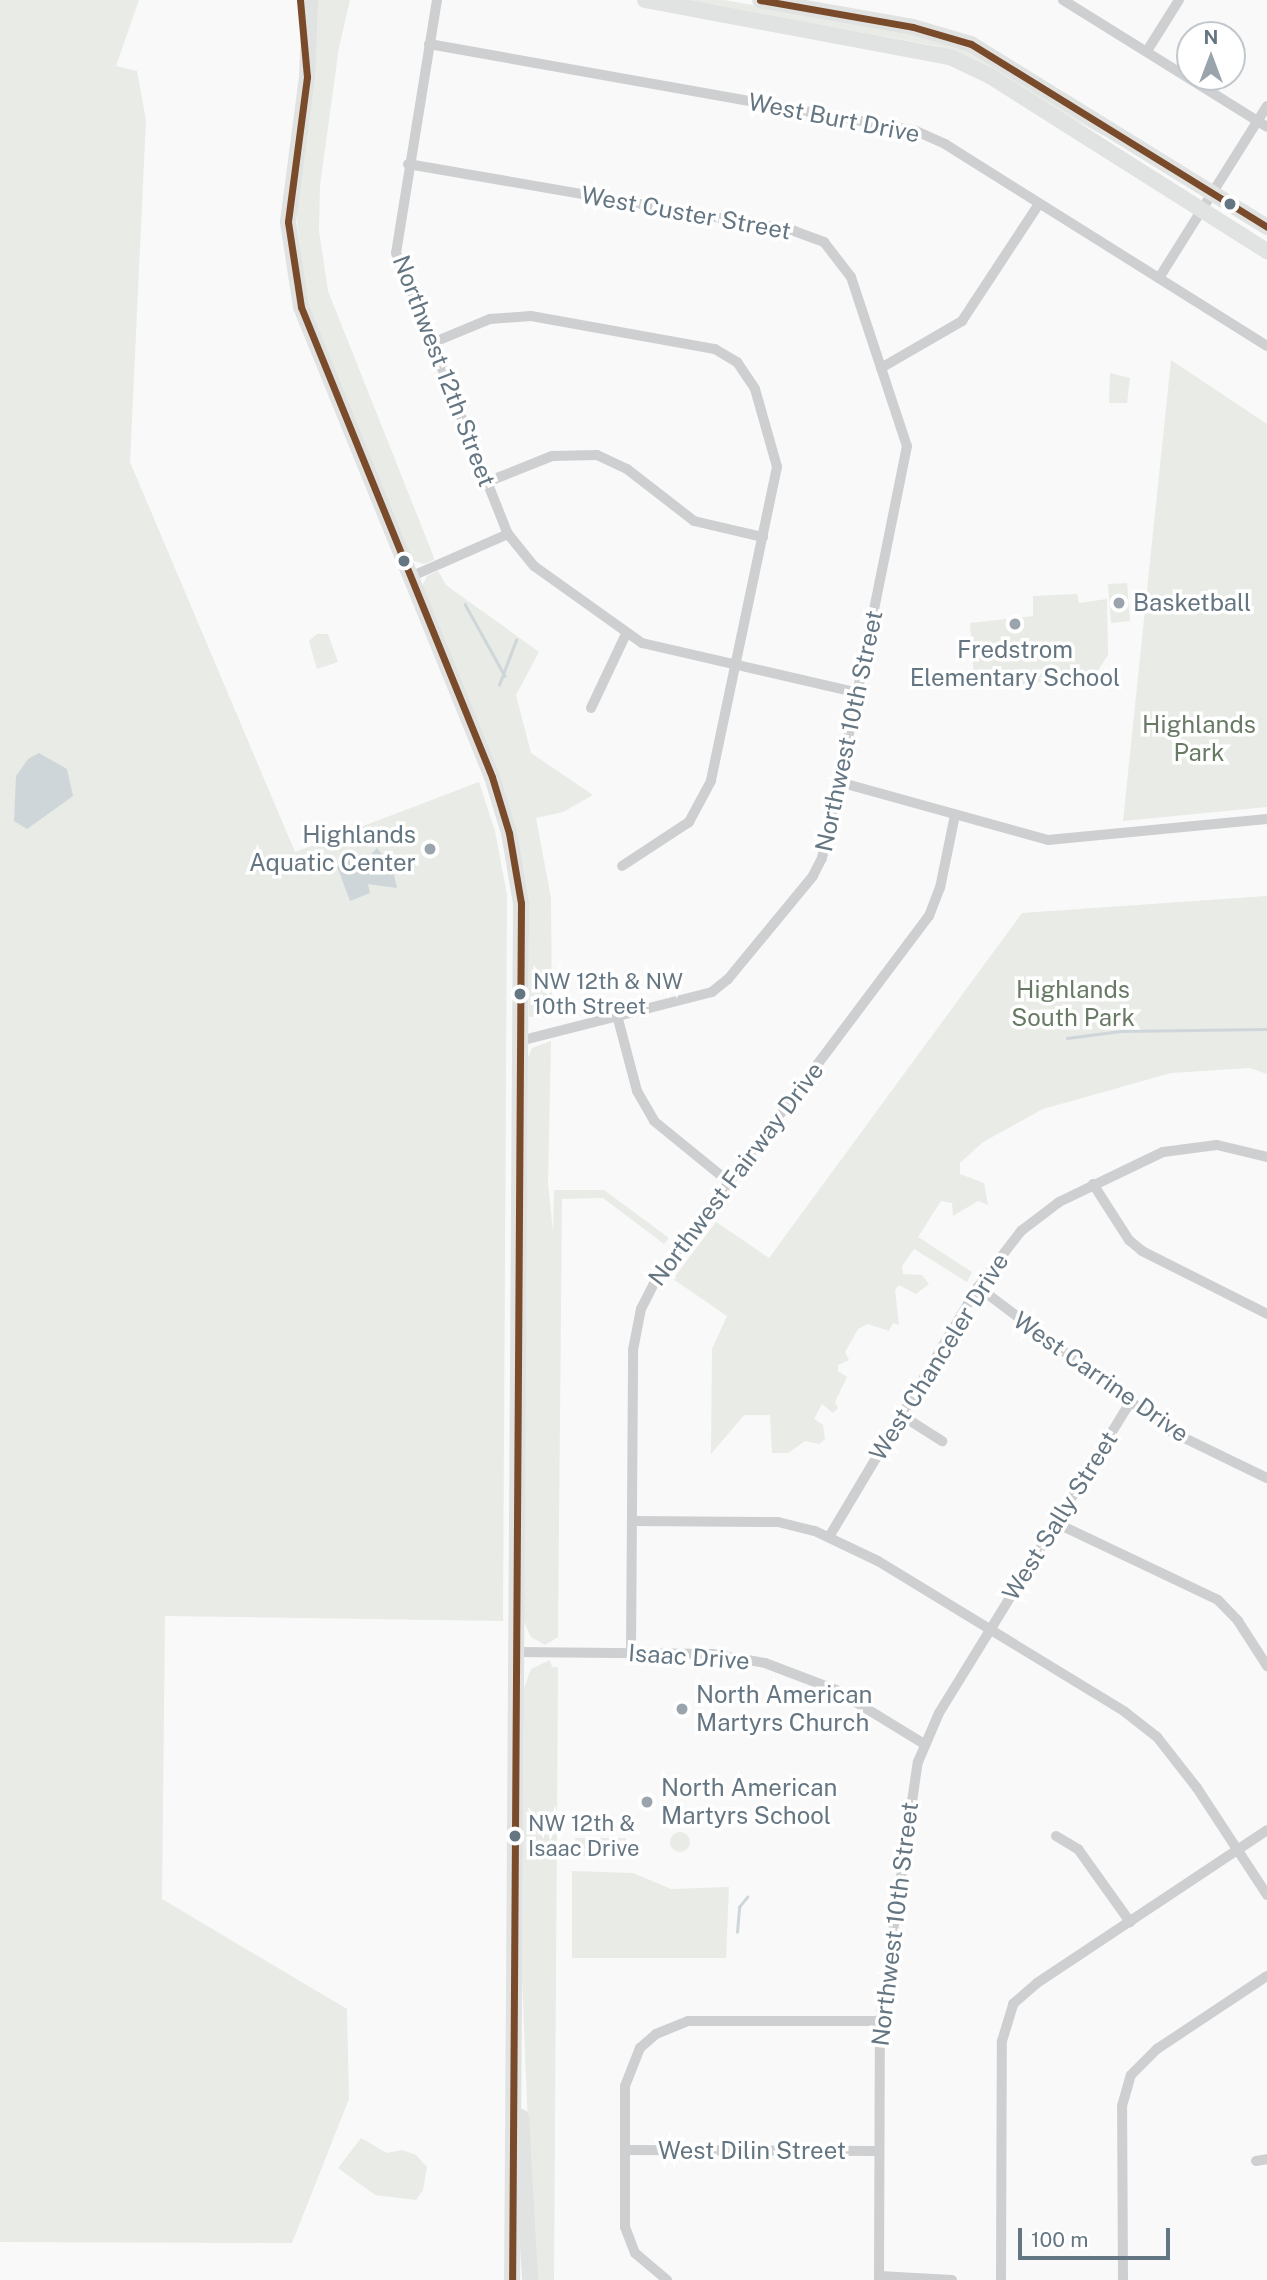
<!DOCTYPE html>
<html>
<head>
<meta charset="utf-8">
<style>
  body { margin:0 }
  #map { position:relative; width:1267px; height:2280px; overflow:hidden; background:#f9f9f9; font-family:"Public Sans",sans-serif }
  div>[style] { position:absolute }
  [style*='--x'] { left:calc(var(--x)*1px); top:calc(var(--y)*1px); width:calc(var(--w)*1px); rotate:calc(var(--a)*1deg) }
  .green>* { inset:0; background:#e8ebe6 }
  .round { border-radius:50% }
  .water>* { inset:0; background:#ced6d9 }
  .stream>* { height:2.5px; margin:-1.25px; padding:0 1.25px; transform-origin:1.25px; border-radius:1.25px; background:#ced6d9 }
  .street>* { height:10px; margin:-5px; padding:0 5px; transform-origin:5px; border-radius:5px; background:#cecfd0 }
  .secondary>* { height:16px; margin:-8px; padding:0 8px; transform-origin:8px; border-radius:8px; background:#e1e2e2 }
  .bus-1>* { height:7px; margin:-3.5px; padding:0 3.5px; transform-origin:3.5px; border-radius:3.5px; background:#7a4b2a }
  .dots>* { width:19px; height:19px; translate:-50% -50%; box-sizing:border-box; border:4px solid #fff; border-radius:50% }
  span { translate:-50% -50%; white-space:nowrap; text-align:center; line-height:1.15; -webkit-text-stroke:7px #fff; paint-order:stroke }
  .bus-label { font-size:22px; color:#657683 }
  .left { translate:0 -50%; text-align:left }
  .street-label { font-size:24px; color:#657683 }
  .poi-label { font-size:24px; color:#657683 }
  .right { translate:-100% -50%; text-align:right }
  .park-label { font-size:24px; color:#687a64 }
  .north { position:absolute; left:1176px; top:21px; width:70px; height:70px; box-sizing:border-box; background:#fff; border:2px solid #c1c8cd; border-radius:50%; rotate:0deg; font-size:19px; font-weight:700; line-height:28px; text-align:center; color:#657683 }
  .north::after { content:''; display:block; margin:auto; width:24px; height:32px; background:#99a4ac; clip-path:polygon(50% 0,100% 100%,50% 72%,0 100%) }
  .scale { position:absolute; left:1018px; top:2228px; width:152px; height:32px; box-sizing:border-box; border:4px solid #657683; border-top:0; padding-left:9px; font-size:21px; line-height:24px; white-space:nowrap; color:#657683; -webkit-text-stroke:5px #fff; paint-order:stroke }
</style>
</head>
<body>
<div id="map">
  <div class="green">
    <i style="clip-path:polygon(0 0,139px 0,116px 66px,137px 71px,146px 120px,130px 462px,295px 852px,479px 782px,495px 831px,507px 895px,503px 1621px,165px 1616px,162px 1899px,347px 2009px,349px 2099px,292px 2243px,0 2242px)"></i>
    <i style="clip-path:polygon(315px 0,350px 0,339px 47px,320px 186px,319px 231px,328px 291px,433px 555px,434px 560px,424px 564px,410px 560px,306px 300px,296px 213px)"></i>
    <i style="clip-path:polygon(683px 0,724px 0,920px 34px,969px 50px,1106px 137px,937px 46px)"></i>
    <i style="clip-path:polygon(1171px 360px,1267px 424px,1267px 807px,1123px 821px)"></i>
    <i style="clip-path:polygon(1110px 373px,1130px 378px,1127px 403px,1109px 403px)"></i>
    <i style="clip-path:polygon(438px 571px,446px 585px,539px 652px,516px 695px,531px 753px,593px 795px,563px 812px,536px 818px,551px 898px,552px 1017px,529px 1017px,528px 912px,422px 586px,427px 576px)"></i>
    <i style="clip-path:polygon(1127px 583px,1130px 621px,1111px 623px,1108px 584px)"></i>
    <i style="clip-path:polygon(1077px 594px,1079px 603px,1107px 599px,1108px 655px,1097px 672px,999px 689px,974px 679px,970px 623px,1033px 616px,1033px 596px)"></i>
    <i style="clip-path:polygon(317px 634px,328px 634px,338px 662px,317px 669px,309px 641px)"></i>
    <i style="clip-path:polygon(1267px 896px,1267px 1074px,1250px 1068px,1171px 1073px,1043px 1109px,983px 1142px,960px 1163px,960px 1174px,984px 1183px,988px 1205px,978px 1201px,953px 1216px,952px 1203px,941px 1201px,918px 1237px,972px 1272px,967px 1282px,914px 1249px,902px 1266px,903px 1274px,922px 1275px,929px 1284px,916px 1294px,899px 1285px,895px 1290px,899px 1325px,893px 1323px,889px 1331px,868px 1324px,858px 1329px,845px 1352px,849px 1360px,838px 1365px,838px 1371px,847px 1377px,835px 1402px,838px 1408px,833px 1413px,822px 1404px,814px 1419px,823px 1425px,825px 1439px,819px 1444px,805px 1441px,788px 1453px,772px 1453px,770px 1415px,744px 1415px,711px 1454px,712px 1349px,727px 1316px,673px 1279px,716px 1222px,769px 1258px,1022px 913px)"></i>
    <i style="clip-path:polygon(551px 1041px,548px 1183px,553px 1232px,554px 1190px,604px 1190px,669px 1238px,664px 1244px,603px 1198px,562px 1199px,558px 1637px,545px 1645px,531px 1637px,524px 1622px,528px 1058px,532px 1048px)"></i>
    <i style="clip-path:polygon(550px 1660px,552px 1667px,558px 1667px,554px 2280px,534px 2280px,522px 1976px,524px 1688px,531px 1669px)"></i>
    <i class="round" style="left:670px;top:1832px;width:20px;height:20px"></i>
    <i style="clip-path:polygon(575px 1838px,626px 1838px,626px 1856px,575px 1856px)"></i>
    <i style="clip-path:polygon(572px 1871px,633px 1873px,671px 1889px,729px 1887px,726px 1958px,572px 1958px)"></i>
    <i style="clip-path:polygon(361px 2138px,387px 2153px,402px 2150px,416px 2155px,427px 2167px,423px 2190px,416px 2200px,375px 2195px,338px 2168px)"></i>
  </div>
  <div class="water">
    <i style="clip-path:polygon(39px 753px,67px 769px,73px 796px,27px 829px,14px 821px,16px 776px,28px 759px)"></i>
    <i style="clip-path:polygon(377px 848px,392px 867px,397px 888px,368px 884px,370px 893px,350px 901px,337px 866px,356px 858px,361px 865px)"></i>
  </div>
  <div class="stream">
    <i style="--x:465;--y:604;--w:82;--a:60.9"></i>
    <i style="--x:499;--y:685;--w:48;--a:-69.3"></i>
    <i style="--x:1067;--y:1038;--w:54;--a:-7.4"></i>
    <i style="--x:1121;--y:1031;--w:146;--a:-0.8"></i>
    <i style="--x:737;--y:1932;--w:25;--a:-85"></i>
    <i style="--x:739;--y:1907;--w:13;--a:-51"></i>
  </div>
  <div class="street">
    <i style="--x:437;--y:0;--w:256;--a:99.2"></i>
    <i style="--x:396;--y:253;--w:302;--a:68.3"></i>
    <i style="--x:508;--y:534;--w:41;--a:50.9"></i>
    <i style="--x:534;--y:566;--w:133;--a:35.5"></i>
    <i style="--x:642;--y:643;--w:222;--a:13"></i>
    <i style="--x:1063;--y:0;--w:240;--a:31.9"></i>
    <i style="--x:429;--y:44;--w:495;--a:10.1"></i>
    <i style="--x:916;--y:131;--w:32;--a:24"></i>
    <i style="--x:945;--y:144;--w:380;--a:32.1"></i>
    <i style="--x:1147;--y:51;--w:60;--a:-57.9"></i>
    <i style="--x:408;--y:164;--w:392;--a:9.8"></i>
    <i style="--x:794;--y:231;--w:32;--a:20"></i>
    <i style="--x:824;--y:242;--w:44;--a:52.4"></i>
    <i style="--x:851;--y:277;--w:178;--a:71.7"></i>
    <i style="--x:907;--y:446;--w:343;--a:101.4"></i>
    <i style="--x:839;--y:782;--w:78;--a:102.6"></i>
    <i style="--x:822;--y:858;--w:20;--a:117"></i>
    <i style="--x:813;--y:876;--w:134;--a:129.5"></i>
    <i style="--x:728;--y:979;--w:21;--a:141"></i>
    <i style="--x:712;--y:992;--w:195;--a:165.7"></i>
    <i style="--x:1159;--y:278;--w:203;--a:-57.9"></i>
    <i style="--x:432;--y:343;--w:63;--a:-22.5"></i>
    <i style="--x:490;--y:319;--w:41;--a:-4.2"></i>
    <i style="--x:531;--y:316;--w:187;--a:10.2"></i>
    <i style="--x:715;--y:349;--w:26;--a:31"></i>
    <i style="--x:737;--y:362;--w:32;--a:56"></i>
    <i style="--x:755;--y:389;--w:81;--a:74.2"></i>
    <i style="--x:777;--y:467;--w:321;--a:101.9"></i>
    <i style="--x:711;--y:781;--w:47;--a:118.2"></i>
    <i style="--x:689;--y:822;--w:80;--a:146.7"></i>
    <i style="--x:881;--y:368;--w:94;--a:-30.1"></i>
    <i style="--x:962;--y:321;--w:140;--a:-56.7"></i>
    <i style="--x:487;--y:482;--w:70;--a:-21.8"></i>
    <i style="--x:552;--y:456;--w:45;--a:-1.3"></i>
    <i style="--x:597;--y:455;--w:33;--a:25"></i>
    <i style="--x:627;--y:469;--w:85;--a:37.8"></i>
    <i style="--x:694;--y:521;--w:71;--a:13.1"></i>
    <i style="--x:410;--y:577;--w:107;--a:-23.7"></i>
    <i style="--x:591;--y:708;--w:82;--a:-64.7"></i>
    <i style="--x:839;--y:782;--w:217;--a:15.5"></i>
    <i style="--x:1048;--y:840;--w:220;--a:-5.5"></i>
    <i style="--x:618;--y:1019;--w:74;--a:75.2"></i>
    <i style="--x:637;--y:1091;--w:34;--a:60"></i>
    <i style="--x:654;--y:1121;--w:98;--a:39.2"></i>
    <i style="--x:1093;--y:1184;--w:67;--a:57.3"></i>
    <i style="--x:1129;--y:1240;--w:17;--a:40"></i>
    <i style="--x:1142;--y:1251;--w:140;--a:26.7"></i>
    <i style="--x:978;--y:1287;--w:240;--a:36.9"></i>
    <i style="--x:1170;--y:1431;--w:108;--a:25.9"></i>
    <i style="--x:901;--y:1415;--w:49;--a:32.4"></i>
    <i style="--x:632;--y:1521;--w:146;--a:0.4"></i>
    <i style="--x:778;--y:1522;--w:38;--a:14"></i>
    <i style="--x:815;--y:1531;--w:70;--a:25.5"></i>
    <i style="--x:878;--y:1561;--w:289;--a:31.4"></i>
    <i style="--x:1125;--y:1712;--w:41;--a:38"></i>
    <i style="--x:1157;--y:1737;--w:65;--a:51.9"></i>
    <i style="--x:1197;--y:1788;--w:128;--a:56.8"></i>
    <i style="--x:1056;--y:1523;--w:179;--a:25.4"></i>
    <i style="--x:1218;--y:1600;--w:29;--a:46"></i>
    <i style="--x:1238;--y:1621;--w:54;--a:57.2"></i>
    <i style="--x:829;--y:1537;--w:291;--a:-59.2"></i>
    <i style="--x:978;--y:1287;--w:71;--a:-52.5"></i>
    <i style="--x:1021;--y:1231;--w:48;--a:-37.3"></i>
    <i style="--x:1059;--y:1202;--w:115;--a:-25.7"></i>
    <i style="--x:1163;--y:1152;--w:54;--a:-7.4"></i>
    <i style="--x:1217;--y:1145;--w:51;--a:13.5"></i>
    <i style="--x:518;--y:1652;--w:194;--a:0.6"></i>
    <i style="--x:712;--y:1654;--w:54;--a:9.6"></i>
    <i style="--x:765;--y:1663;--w:76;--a:20.8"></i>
    <i style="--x:836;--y:1690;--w:103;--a:31.5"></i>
    <i style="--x:631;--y:1653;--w:303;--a:-89.6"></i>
    <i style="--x:633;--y:1350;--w:42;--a:-79"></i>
    <i style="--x:641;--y:1309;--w:35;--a:-63"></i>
    <i style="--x:657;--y:1278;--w:453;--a:-53.1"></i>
    <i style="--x:929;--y:916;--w:30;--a:-69"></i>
    <i style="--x:940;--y:888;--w:75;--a:-78.4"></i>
    <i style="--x:1056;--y:1836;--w:26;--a:31"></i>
    <i style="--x:1078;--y:1849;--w:90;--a:54.5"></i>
    <i style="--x:625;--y:2150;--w:254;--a:0.2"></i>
    <i style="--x:1256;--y:2161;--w:11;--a:-10"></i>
    <i style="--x:879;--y:2276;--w:73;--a:3.1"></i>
    <i style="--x:667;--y:2280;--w:42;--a:-139.8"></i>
    <i style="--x:635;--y:2253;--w:28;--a:-111"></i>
    <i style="--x:625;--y:2227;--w:141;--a:-90"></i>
    <i style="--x:625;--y:2086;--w:41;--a:-68.5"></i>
    <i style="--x:640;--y:2048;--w:21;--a:-41"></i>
    <i style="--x:656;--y:2034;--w:35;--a:-22"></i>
    <i style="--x:688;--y:2021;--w:192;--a:0"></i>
    <i style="--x:879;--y:2280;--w:259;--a:-89.8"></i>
    <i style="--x:880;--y:2021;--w:262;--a:-81.7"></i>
    <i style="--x:918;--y:1762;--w:53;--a:-66.8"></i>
    <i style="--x:939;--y:1713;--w:365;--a:-58.4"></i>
    <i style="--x:1001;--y:2280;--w:239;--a:-89.8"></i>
    <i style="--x:1002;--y:2041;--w:39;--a:-73"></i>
    <i style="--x:1013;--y:2004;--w:32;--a:-41"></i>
    <i style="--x:1037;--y:1983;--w:276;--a:-33.6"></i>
    <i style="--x:1123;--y:2280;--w:174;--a:-90.3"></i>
    <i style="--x:1122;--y:2106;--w:32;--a:-74"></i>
    <i style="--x:1131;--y:2075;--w:37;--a:-45"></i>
    <i style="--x:1157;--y:2049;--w:132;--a:-33.6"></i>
  </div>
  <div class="secondary">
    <i style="--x:310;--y:0;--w:77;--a:92.2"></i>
    <i style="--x:307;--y:77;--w:146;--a:97.5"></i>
    <i style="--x:288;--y:222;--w:86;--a:81.3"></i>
    <i style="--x:301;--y:307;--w:507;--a:67.88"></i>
    <i style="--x:492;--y:777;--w:59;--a:73.1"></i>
    <i style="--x:509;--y:833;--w:71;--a:80.3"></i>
    <i style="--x:521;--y:903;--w:1377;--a:90.37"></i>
    <i style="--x:645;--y:0;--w:310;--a:10.6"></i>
    <i style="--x:950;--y:57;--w:44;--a:25.4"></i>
    <i style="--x:990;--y:76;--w:328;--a:32.3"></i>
    <i style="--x:760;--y:0;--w:155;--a:10"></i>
    <i style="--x:913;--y:27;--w:60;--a:16.3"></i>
    <i style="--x:971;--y:44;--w:348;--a:31.7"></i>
    <i style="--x:521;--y:2117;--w:163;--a:86.8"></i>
  </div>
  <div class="bus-1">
    <i style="--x:300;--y:0;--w:77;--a:84.8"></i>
    <i style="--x:307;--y:77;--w:146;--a:97.5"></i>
    <i style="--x:288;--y:222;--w:86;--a:81.3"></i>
    <i style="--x:301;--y:307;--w:507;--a:67.88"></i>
    <i style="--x:492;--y:777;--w:59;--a:73.1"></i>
    <i style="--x:509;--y:833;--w:71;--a:80.3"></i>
    <i style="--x:521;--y:903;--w:1377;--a:90.37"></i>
    <i style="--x:760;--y:0;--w:155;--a:10"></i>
    <i style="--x:913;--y:27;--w:60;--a:16.3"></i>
    <i style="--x:971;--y:44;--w:348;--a:31.7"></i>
  </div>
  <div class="dots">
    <i style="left:1230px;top:204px;background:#657683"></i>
    <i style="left:404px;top:561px;background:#657683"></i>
    <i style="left:1119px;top:603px;background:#99a4ac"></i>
    <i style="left:1015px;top:624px;background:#99a4ac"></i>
    <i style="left:430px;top:849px;background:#99a4ac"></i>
    <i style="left:520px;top:994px;background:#657683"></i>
    <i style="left:682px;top:1709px;background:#99a4ac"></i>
    <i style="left:647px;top:1802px;background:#99a4ac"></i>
    <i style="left:515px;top:1836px;background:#657683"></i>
  </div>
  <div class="bus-label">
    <span class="left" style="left:533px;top:994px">NW 12th &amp; NW<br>10th Street</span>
    <span class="left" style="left:528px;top:1836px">NW 12th &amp;<br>Isaac Drive</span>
  </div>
  <div class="street-label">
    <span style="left:834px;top:118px;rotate:11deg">West Burt Drive</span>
    <span style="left:686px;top:213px;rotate:10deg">West Custer Street</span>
    <span style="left:444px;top:371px;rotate:69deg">Northwest 12th Street</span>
    <span style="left:849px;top:731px;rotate:-78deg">Northwest 10th Street</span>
    <span style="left:736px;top:1174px;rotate:-53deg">Northwest Fairway Drive</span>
    <span style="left:939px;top:1357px;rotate:-58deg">West Chanceler Drive</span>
    <span style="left:1101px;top:1377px;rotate:35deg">West Carrine Drive</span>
    <span style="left:1060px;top:1516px;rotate:-58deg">West Sally Street</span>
    <span style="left:689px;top:1657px;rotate:4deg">Isaac Drive</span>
    <span style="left:895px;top:1924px;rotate:-83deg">Northwest 10th Street</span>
    <span style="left:752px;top:2151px">West Dilin Street</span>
  </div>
  <div class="poi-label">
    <span class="left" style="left:1133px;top:603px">Basketball</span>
    <span style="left:1015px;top:664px">Fredstrom<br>Elementary School</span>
    <span class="right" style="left:416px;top:849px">Highlands<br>Aquatic Center</span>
    <span class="left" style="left:696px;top:1709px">North American<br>Martyrs Church</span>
    <span class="left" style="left:661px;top:1802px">North American<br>Martyrs School</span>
  </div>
  <div class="park-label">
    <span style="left:1199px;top:739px">Highlands<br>Park</span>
    <span style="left:1073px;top:1004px">Highlands<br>South Park</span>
  </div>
  <div class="north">N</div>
  <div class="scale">100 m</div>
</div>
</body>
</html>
